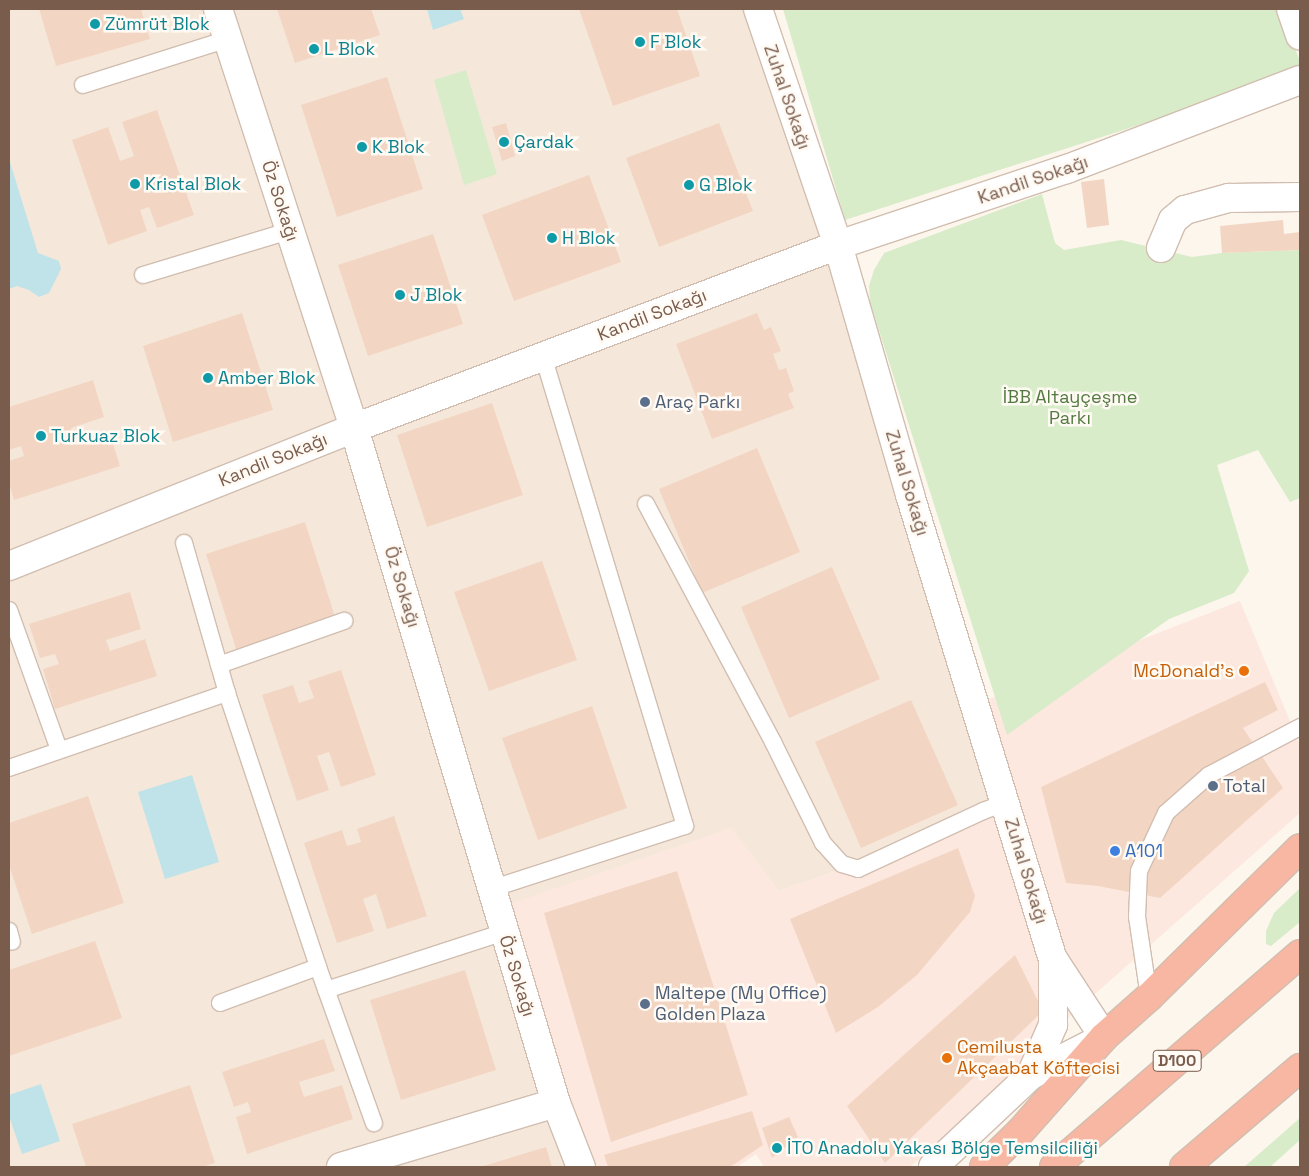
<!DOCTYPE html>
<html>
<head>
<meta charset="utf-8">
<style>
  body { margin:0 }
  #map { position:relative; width:1309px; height:1176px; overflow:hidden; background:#fdf6ec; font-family:"Space Grotesk",sans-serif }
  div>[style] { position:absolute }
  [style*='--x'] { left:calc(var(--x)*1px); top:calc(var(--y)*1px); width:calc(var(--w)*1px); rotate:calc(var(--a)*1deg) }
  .residential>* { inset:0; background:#f5e8da }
  .commercial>* { inset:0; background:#fde8e0 }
  .green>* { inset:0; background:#d8ecc9 }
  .water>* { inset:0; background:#bfe3e8 }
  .building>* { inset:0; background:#f3d5c3 }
  .roads { filter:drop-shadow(1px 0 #d1beb0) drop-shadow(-1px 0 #d1beb0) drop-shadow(0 1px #d1beb0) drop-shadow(0 -1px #d1beb0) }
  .lane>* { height:16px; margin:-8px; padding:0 8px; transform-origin:8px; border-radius:8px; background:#fff }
  .street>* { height:28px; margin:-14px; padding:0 14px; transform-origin:14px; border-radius:14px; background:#fff }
  .secondary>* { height:28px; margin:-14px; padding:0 14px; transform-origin:14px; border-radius:14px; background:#fff }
  .highway>* { height:28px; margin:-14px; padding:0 14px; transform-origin:14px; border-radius:14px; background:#f7b7a3 }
  .dots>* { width:14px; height:14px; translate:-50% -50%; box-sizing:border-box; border:2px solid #fffaf3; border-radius:50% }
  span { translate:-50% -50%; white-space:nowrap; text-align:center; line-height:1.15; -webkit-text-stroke:5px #fffaf3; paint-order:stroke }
  .shield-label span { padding:1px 4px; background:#fffaf3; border:1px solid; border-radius:4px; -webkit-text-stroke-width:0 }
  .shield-label { font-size:16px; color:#7a5c4d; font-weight:700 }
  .culture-label { font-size:18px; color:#0d838f }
  .left { translate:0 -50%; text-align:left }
  .street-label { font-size:18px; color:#7a5c4d }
  .park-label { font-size:18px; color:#537a41 }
  .service-label { font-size:18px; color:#4e5e75 }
  .food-label { font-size:18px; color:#c56008 }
  .right { translate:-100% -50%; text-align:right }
  .shop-label { font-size:18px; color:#366cbe }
  .frame { position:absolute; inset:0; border:10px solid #7a5c4d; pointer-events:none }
</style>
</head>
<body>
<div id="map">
  <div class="residential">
    <i style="clip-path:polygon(9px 9px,759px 9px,838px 245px,891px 379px,1015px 808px,779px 891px,588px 1167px,9px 1167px)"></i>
  </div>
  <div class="commercial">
    <i style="clip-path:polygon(1240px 601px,1300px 745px,1300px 813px,1070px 1016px,976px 1118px,909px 1167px,764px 1167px,756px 1154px,737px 1167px,588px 1167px,507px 905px,731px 828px,779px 891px,1014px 808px,984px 701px)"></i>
  </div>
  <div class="green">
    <i style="clip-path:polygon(783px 9px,1279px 9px,1300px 61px,1300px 73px,845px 220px)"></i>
    <i style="clip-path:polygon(466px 70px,497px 174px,464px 185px,434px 80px)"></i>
    <i style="clip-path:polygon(1042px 194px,1055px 243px,1064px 250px,1121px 240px,1192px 257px,1222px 253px,1300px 250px,1300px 498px,1290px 502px,1258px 450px,1217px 465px,1249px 571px,1234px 593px,1169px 619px,1007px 735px,870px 302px,869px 286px,874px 270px,884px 253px)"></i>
    <i style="clip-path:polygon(1300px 888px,1300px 922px,1271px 946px,1266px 944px,1266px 931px,1274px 913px)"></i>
    <i style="clip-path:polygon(1300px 1118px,1300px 1140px,1270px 1167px,1244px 1167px)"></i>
  </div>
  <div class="water">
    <i style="clip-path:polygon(427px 9px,460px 9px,464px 19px,433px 30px)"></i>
    <i style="clip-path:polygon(9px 159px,38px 253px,59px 261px,61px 269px,49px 293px,39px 297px,29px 290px,17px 286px,9px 289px)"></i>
    <i style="clip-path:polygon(192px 775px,219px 862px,165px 879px,138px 792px)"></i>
    <i style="clip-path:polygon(41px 1084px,60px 1141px,22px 1154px,9px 1116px,9px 1095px)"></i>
  </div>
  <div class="building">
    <i style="clip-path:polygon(39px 9px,141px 9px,150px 39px,56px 66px)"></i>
    <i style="clip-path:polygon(277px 9px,371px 9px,380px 35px,295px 63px)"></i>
    <i style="clip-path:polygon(579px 9px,677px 9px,700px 76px,613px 106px)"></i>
    <i style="clip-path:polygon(387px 77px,423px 189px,337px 217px,301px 105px)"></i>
    <i style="clip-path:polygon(157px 110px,194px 215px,157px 228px,149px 207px,140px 210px,147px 231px,108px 245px,72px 140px,108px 127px,120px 161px,134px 156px,122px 122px)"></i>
    <i style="clip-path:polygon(506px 123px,515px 156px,502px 161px,492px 127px)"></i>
    <i style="clip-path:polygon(719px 123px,753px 211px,659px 247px,626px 158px)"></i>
    <i style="clip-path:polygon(589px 175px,621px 262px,514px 301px,482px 215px)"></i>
    <i style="clip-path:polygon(1104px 179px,1109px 225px,1087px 228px,1081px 182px)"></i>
    <i style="clip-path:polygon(1283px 220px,1284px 234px,1300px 232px,1300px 250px,1222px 253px,1220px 226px)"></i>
    <i style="clip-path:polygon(433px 234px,463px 324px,368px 356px,338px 265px)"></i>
    <i style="clip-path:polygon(242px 313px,273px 410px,173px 442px,143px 346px)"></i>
    <i style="clip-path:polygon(757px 313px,764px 330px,771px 327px,781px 351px,773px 354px,779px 370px,786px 368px,794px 391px,788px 394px,794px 408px,712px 439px,676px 344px)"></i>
    <i style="clip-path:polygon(93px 380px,104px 417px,71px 428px,75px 442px,109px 431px,120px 466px,14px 500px,9px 483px,9px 461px,24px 456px,21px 446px,9px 450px,9px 407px)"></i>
    <i style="clip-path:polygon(492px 403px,523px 495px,427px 527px,397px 435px)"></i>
    <i style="clip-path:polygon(757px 448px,800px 552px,702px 593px,659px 489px)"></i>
    <i style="clip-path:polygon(305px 522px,336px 620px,237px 652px,206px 554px)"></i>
    <i style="clip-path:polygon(542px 561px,577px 660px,489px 691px,454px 592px)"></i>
    <i style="clip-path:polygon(832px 567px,880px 679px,789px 718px,741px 607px)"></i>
    <i style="clip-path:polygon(130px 592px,141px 629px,106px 640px,110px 651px,145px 639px,157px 676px,55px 709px,43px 669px,59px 664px,55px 654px,40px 658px,29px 624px)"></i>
    <i style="clip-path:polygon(341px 670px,376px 775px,341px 787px,329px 752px,317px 756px,329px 790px,297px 801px,262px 695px,293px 685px,299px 703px,314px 698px,308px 681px)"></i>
    <i style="clip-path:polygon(1265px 682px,1278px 710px,1243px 728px,1283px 788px,1160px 898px,1098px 886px,1066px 883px,1041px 787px)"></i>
    <i style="clip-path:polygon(911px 700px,958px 805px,861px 848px,815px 742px)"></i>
    <i style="clip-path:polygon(592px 706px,627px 808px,538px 840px,502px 738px)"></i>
    <i style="clip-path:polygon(88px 796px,124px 903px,32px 934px,9px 865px,9px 823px)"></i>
    <i style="clip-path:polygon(394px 816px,427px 916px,387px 929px,376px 894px,363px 899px,374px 931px,337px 943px,304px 843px,342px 830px,347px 846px,361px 842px,357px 829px)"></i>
    <i style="clip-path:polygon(958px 848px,975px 896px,970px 912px,917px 975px,878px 1007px,836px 1033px,790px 919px)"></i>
    <i style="clip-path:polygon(677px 871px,748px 1095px,611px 1142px,544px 913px)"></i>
    <i style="clip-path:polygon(95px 941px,122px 1018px,9px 1056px,9px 970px)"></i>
    <i style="clip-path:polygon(1015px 955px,1043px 1011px,885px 1163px,847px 1106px)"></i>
    <i style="clip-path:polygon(465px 970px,496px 1070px,401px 1100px,370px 1000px)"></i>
    <i style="clip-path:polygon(324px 1039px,335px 1071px,299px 1082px,304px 1097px,342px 1085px,353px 1119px,247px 1154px,236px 1117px,251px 1112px,248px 1102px,234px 1107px,222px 1072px)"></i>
    <i style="clip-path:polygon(190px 1085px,215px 1163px,202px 1167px,86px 1167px,72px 1124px)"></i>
    <i style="clip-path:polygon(752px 1111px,763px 1145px,730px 1167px,608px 1167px,604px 1155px)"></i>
    <i style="clip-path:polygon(789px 1117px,798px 1137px,772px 1158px,762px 1128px)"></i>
    <i style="clip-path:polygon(546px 1147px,552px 1167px,480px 1167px)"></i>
  </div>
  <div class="roads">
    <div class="lane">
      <i style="--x:83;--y:85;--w:152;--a:-17.6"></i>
      <i style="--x:143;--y:275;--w:152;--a:-16.8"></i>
      <i style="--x:646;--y:504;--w:270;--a:61.9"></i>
      <i style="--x:773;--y:742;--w:113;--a:63.7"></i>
      <i style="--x:823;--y:843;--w:28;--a:48"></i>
      <i style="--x:842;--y:864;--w:17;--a:17"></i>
      <i style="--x:858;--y:869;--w:138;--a:-24.9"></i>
      <i style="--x:983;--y:811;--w:23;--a:-20"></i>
      <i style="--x:184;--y:543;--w:156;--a:74"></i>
      <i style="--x:227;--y:693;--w:289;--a:71.6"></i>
      <i style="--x:318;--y:967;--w:166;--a:70.3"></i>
      <i style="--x:9;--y:610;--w:149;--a:70.3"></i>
      <i style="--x:219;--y:665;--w:133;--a:-19.4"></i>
      <i style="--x:9;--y:768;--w:231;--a:-19"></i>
      <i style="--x:491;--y:889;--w:204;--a:-18"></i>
      <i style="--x:685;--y:826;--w:490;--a:-106.8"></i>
      <i style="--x:9;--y:931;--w:11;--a:75"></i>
      <i style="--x:326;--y:990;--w:187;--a:-18"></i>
      <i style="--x:1149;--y:997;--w:81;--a:-98.5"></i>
      <i style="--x:1137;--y:917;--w:46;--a:-87.5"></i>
      <i style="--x:1139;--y:871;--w:64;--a:-65"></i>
      <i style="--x:1166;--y:813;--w:57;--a:-41.5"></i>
      <i style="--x:1209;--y:775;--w:103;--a:-27.8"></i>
      <i style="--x:220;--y:1003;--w:104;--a:-20.2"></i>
    </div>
    <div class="street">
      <i style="--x:218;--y:9;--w:441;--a:72"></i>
      <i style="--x:354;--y:428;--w:705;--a:73.34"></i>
      <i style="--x:556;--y:1103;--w:69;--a:68.7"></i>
      <i style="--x:758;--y:9;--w:249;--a:71.3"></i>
      <i style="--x:838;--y:245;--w:260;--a:73.9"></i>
      <i style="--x:910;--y:495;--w:486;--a:72.9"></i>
      <i style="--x:1291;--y:9;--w:28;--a:71"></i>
      <i style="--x:1161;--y:248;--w:30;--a:-67"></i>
      <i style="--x:1173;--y:220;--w:16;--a:-40"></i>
      <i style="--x:1185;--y:210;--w:46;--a:-15.3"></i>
      <i style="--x:1229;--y:198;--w:71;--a:-0.8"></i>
      <i style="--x:9;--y:566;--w:372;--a:-21.8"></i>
      <i style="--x:354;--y:428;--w:517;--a:-20.71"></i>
      <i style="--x:838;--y:245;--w:241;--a:-18.4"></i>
      <i style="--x:1067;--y:169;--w:249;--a:-20.9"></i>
      <i style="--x:1031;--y:1075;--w:55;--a:-66.3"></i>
      <i style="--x:1053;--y:1025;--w:66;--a:-90"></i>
      <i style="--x:1053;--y:959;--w:93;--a:56.8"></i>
      <i style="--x:341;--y:1167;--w:224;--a:-16.6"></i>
    </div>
    <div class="secondary">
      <i style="--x:933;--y:1167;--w:134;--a:-43.2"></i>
      <i style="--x:1031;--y:1075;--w:81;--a:-27.2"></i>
    </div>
    <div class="highway">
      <i style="--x:984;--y:1167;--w:50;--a:-44.2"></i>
      <i style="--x:1020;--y:1132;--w:127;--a:-48.5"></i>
      <i style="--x:1104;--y:1037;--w:60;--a:-41.6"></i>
      <i style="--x:1149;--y:997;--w:212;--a:-44.6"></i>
      <i style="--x:1054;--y:1167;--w:325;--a:-40.9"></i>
      <i style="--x:1184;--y:1167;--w:153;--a:-40.5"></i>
    </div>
  </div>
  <div class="dots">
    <i style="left:95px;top:24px;background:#0f9aa8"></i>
    <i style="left:640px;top:42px;background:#0f9aa8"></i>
    <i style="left:314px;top:49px;background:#0f9aa8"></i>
    <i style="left:504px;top:142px;background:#0f9aa8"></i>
    <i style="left:362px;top:147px;background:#0f9aa8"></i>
    <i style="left:135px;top:184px;background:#0f9aa8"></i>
    <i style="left:689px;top:185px;background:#0f9aa8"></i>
    <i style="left:552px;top:238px;background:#0f9aa8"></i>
    <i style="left:400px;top:295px;background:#0f9aa8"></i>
    <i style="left:208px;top:378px;background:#0f9aa8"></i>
    <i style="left:645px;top:402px;background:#5c6f8a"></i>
    <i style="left:41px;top:436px;background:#0f9aa8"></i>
    <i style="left:1244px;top:671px;background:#e8710a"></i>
    <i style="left:1213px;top:786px;background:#5c6f8a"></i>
    <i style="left:1115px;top:851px;background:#3f7fe0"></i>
    <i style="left:645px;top:1004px;background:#5c6f8a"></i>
    <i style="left:947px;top:1058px;background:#e8710a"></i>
    <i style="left:777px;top:1148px;background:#0f9aa8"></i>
  </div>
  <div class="shield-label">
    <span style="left:1177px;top:1061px">D100</span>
  </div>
  <div class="culture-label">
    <span class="left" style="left:105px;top:24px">Zümrüt Blok</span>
    <span class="left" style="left:650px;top:42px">F Blok</span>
    <span class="left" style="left:324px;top:49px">L Blok</span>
    <span class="left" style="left:514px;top:142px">Çardak</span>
    <span class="left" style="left:372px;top:147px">K Blok</span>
    <span class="left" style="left:145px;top:184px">Kristal Blok</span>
    <span class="left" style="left:699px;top:185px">G Blok</span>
    <span class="left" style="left:562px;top:238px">H Blok</span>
    <span class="left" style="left:410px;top:295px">J Blok</span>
    <span class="left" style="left:218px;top:378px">Amber Blok</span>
    <span class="left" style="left:51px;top:436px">Turkuaz Blok</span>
    <span class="left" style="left:787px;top:1148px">İTO Anadolu Yakası Bölge Temsilciliği</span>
  </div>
  <div class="street-label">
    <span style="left:787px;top:97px;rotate:71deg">Zuhal Sokağı</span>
    <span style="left:1033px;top:180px;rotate:-19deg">Kandil Sokağı</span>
    <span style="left:280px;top:201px;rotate:72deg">Öz Sokağı</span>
    <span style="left:652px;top:315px;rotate:-21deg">Kandil Sokağı</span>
    <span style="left:273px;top:460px;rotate:-22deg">Kandil Sokağı</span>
    <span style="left:907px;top:483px;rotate:73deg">Zuhal Sokağı</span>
    <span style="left:402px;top:587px;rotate:73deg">Öz Sokağı</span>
    <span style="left:1026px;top:871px;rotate:73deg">Zuhal Sokağı</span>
    <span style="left:517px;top:976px;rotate:73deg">Öz Sokağı</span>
  </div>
  <div class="park-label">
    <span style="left:1070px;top:408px">İBB Altayçeşme<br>Parkı</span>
  </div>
  <div class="service-label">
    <span class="left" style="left:655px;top:402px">Araç Parkı</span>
    <span class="left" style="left:1223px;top:786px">Total</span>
    <span class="left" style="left:655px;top:1004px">Maltepe (My Office)<br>Golden Plaza</span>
  </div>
  <div class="food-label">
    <span class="right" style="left:1234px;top:671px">McDonald's</span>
    <span class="left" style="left:957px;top:1058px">Cemilusta<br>Akçaabat Köftecisi</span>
  </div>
  <div class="shop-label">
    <span class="left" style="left:1125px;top:851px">A101</span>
  </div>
  <div class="frame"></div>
</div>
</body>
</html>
